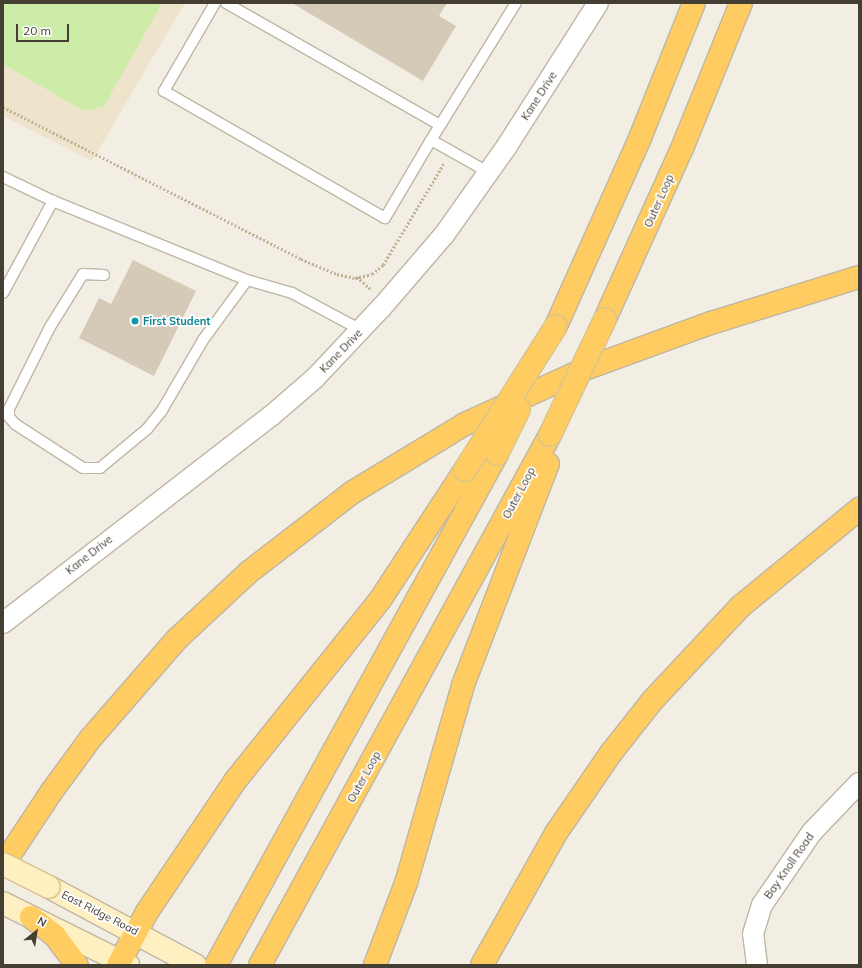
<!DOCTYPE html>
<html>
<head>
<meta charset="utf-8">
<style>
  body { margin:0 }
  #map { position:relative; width:862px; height:968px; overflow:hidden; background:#f3eee3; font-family:Mulish,sans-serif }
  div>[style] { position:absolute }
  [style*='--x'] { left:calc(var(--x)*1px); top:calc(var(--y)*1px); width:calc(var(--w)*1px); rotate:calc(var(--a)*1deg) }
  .education>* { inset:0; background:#eee4cb }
  .green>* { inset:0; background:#cceca7 }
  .building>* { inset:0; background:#d5cab7 }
  .path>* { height:2.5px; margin-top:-1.25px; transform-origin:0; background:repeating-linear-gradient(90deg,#c2b295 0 2px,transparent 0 4px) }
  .roads { filter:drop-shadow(1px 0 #bfb6a5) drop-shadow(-1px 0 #bfb6a5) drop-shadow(0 1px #bfb6a5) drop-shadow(0 -1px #bfb6a5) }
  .lane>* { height:10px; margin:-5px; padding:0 5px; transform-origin:5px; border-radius:5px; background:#fff }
  .street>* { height:20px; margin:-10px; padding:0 10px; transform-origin:10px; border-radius:10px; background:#fff }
  .secondary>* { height:22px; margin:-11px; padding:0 11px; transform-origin:11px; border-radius:11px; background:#fff0c1 }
  .highway>* { height:22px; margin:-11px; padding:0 11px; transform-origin:11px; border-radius:11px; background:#ffcc62 }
  .bridges { filter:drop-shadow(1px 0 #d7c48e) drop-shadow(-1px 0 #d7c48e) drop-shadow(0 1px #d7c48e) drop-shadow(0 -1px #d7c48e) }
  .secondary-bridge>* { height:22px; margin:-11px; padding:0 11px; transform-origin:11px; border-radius:11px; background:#fff0c1 }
  .highway-bridge>* { height:22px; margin:-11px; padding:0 11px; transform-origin:11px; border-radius:11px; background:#ffcc62 }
  .dots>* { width:11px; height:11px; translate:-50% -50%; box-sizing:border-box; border:2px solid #fff; border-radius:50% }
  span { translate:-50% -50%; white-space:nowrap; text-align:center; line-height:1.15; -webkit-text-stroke:3.5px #fff; paint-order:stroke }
  .street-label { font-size:11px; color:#453e33 }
  .culture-label { font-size:11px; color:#0d838f; font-weight:700 }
  .left { translate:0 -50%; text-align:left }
  .frame { position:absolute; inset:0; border:4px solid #453e33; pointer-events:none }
  .north { position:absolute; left:16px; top:912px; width:40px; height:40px; -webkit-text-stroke:3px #fff; paint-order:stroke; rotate:30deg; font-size:11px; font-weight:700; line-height:16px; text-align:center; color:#453e33 }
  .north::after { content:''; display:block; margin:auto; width:14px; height:18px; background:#453e33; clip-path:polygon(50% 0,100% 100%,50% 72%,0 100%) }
  .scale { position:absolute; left:16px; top:24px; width:53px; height:18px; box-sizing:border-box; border:2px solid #453e33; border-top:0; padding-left:5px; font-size:12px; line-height:14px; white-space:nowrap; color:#453e33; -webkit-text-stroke:3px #fff; paint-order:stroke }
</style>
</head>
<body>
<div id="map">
  <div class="education">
    <i style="clip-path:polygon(3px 3px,185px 3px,92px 161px,3px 116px)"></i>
  </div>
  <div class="green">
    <i style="clip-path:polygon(3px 3px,162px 3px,104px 106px,84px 111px,3px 64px)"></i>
  </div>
  <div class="building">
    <i style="clip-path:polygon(292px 3px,447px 3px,439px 16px,456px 26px,423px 81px)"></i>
    <i style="clip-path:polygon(133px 260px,196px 291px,154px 376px,79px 338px,99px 298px,111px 304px)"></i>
  </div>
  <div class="path">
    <i style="--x:3;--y:107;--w:335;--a:27"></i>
    <i style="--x:301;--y:259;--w:39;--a:23"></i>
    <i style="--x:337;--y:274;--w:18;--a:13"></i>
    <i style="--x:355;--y:278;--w:17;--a:-13"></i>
    <i style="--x:372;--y:274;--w:14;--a:-39"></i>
    <i style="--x:383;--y:265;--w:119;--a:-59.1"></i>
    <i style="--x:357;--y:277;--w:20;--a:41"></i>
  </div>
  <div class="roads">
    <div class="lane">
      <i style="--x:215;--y:3;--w:102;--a:120.1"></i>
      <i style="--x:164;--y:91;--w:255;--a:29.9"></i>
      <i style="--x:385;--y:218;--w:91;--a:-59.5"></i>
      <i style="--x:226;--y:3;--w:246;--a:29.7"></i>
      <i style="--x:488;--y:172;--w:65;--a:-150.7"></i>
      <i style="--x:431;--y:140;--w:161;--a:-58.2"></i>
      <i style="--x:3;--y:177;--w:55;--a:25.6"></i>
      <i style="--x:53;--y:201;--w:209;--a:22.2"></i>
      <i style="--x:247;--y:280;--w:47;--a:16.1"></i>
      <i style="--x:292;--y:293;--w:78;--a:28.2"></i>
      <i style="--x:104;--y:275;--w:21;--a:-177"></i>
      <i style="--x:83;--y:274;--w:62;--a:121.9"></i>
      <i style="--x:50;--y:327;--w:92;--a:116.6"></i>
      <i style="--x:9;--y:409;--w:8;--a:90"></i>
      <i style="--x:9;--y:417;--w:9;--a:49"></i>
      <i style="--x:15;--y:424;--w:81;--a:32.9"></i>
      <i style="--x:83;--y:468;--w:17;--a:0"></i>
      <i style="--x:100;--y:468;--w:61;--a:-39.7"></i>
      <i style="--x:147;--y:429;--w:22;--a:-51"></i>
      <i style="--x:161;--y:412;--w:83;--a:-59.7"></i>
      <i style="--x:203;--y:340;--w:74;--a:-53.7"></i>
      <i style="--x:3;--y:293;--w:105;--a:-61.5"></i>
    </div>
    <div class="street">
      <i style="--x:3;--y:623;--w:339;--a:-37.7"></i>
      <i style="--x:271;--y:416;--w:58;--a:-40.8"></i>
      <i style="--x:315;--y:378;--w:98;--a:-46.7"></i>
      <i style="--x:382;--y:307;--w:95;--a:-49.3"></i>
      <i style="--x:444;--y:235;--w:109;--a:-54.7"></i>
      <i style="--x:507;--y:146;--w:169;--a:-57.5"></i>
      <i style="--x:757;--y:965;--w:31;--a:-97"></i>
      <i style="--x:753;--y:934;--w:30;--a:-73"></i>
      <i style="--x:762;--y:905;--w:88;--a:-55.6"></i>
      <i style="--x:812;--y:832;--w:68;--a:-46.2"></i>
    </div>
    <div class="secondary">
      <i style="--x:49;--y:887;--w:166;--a:28.1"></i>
      <i style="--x:3;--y:903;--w:140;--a:26.4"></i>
    </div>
    <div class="highway">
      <i style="--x:605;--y:319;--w:190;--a:-65.7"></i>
      <i style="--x:683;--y:146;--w:154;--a:-67.9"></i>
      <i style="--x:556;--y:326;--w:206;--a:-65.9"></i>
      <i style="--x:640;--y:138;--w:145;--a:-68.2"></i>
      <i style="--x:3;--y:865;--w:89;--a:-56.5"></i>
      <i style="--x:52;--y:791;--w:66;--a:-53.7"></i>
      <i style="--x:91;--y:738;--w:131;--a:-49"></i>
      <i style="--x:177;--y:639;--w:98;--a:-42.9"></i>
      <i style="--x:249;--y:572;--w:131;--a:-37.6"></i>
      <i style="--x:353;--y:492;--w:131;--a:-31.3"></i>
      <i style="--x:465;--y:424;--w:132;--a:-24.6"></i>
      <i style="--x:585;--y:369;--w:134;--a:-20.1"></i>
      <i style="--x:711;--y:323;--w:155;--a:-17.3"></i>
      <i style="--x:31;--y:917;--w:31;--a:38"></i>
      <i style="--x:55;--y:936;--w:36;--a:53"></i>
      <i style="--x:118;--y:965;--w:60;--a:-61.3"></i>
      <i style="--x:147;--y:912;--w:158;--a:-56.1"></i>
      <i style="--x:235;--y:781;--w:232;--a:-51.3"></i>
      <i style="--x:380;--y:600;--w:155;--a:-56.8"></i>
      <i style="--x:216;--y:965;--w:583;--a:-61.19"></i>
      <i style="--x:260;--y:965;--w:604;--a:-61.31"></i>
      <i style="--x:375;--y:965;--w:88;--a:-69.3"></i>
      <i style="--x:406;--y:883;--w:206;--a:-73.9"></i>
      <i style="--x:463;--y:685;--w:237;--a:-69"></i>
      <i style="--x:482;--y:965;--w:151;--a:-60.7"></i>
      <i style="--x:556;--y:833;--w:97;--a:-55.5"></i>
      <i style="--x:611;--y:753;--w:66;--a:-51.7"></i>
      <i style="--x:652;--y:701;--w:130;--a:-46.9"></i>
      <i style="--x:741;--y:606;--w:153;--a:-39.4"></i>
    </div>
  </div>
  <div class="bridges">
    <div class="secondary-bridge">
      <i style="--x:3;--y:864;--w:51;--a:26.6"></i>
    </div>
    <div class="highway-bridge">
      <i style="--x:550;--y:435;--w:128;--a:-64.6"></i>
      <i style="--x:497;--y:454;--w:50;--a:-63.9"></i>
      <i style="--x:465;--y:470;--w:170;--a:-57.7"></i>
    </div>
  </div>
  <div class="dots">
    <i style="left:135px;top:321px;background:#0f9aa8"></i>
  </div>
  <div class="street-label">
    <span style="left:539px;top:96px;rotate:-57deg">Kane Drive</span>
    <span style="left:659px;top:201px;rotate:-66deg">Outer Loop</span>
    <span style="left:341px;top:351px;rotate:-46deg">Kane Drive</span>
    <span style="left:519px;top:493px;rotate:-62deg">Outer Loop</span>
    <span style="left:89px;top:555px;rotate:-38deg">Kane Drive</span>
    <span style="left:364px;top:777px;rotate:-61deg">Outer Loop</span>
    <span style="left:789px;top:866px;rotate:-55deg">Bay Knoll Road</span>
    <span style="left:100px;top:913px;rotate:27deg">East Ridge Road</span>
  </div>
  <div class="culture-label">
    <span class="left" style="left:143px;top:321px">First Student</span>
  </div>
  <div class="frame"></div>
  <div class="north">N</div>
  <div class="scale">20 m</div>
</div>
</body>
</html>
